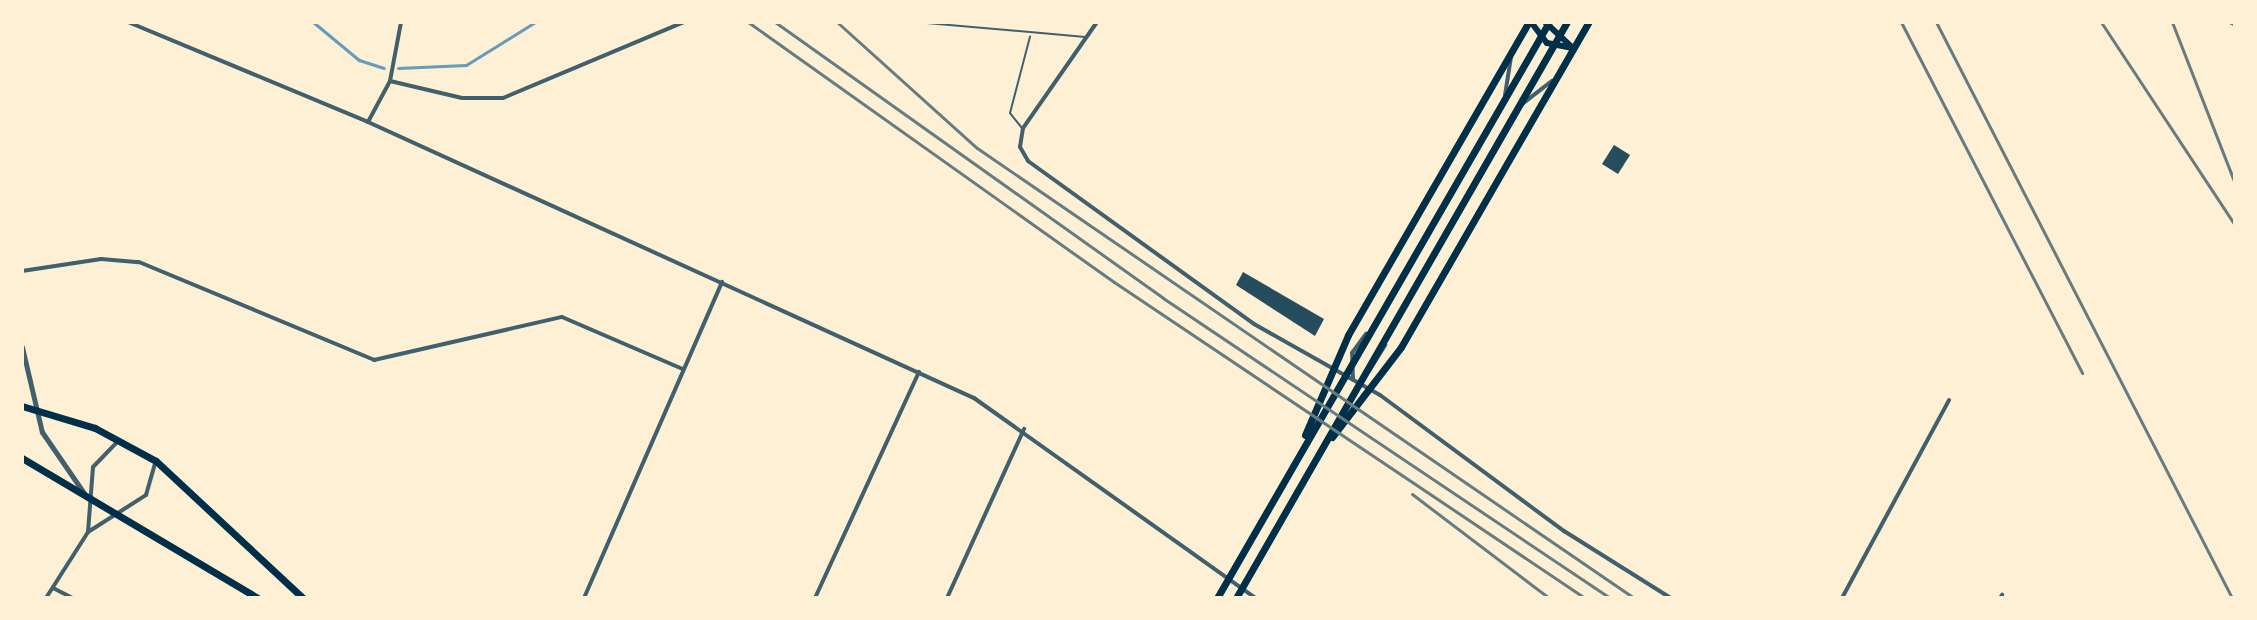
<!DOCTYPE html>
<html>
<head>
<meta charset="utf-8">
<style>
  body { margin:0 }
  #map { position:relative; width:2257px; height:620px; overflow:hidden; background:#fdf0d5; font-family:Commissioner,sans-serif }
  div>[style] { position:absolute }
  [style*='--x'] { left:calc(var(--x)*1px); top:calc(var(--y)*1px); width:calc(var(--w)*1px); rotate:calc(var(--a)*1deg) }
  .stream>* { height:3px; margin:-1.5px; padding:0 1.5px; transform-origin:1.5px; border-radius:1.5px; background:#669bbc }
  .building>* { inset:0; background:#264d5e }
  .service>* { height:2px; margin:-1px; padding:0 1px; transform-origin:1px; border-radius:1px; background:#3f606c }
  .minor>* { height:4px; margin:-2px; padding:0 2px; transform-origin:2px; border-radius:2px; background:#3f606c }
  .tertiary>* { height:5px; margin:-2.5px; padding:0 2.5px; transform-origin:2.5px; border-radius:2.5px; background:#3f606c }
  .secondary>* { height:6px; margin:-3px; padding:0 3px; transform-origin:3px; border-radius:3px; background:#003049 }
  .primary>* { height:7px; margin:-3.5px; padding:0 3.5px; transform-origin:3.5px; border-radius:3.5px; background:#003049 }
  .trunk>* { height:7px; margin:-3.5px; padding:0 3.5px; transform-origin:3.5px; border-radius:3.5px; background:#003049 }
  .rail>* { height:3px; margin:-1.5px; padding:0 1.5px; transform-origin:1.5px; border-radius:1.5px; background:#657d81 }
  span { translate:-50% -50%; white-space:nowrap; text-align:center; line-height:1.15; -webkit-text-stroke:6px #fdf0d5; paint-order:stroke }
  .frame { position:absolute; inset:0; border:24px solid #fdf0d5; pointer-events:none }
</style>
</head>
<body>
<div id="map">
  <div class="stream">
    <i style="--x:313;--y:22;--w:60;--a:39.6"></i>
    <i style="--x:359;--y:60;--w:26;--a:18"></i>
    <i style="--x:398;--y:68;--w:68;--a:-2.5"></i>
    <i style="--x:466;--y:65;--w:81;--a:-31.9"></i>
  </div>
  <div class="building">
    <i style="clip-path:polygon(1614px 145px,1630px 155px,1618px 174px,1602px 164px)"></i>
    <i style="clip-path:polygon(1243px 272px,1324px 319px,1315px 336px,1236px 285px)"></i>
  </div>
  <div class="service">
    <i style="--x:915;--y:22;--w:171;--a:5"></i>
    <i style="--x:1022;--y:128;--w:19;--a:-129"></i>
    <i style="--x:1010;--y:113;--w:79;--a:-75.3"></i>
  </div>
  <div class="minor">
    <i style="--x:128;--y:22;--w:260;--a:22.6"></i>
    <i style="--x:368;--y:122;--w:666;--a:24.49"></i>
    <i style="--x:974;--y:398;--w:345;--a:35.4"></i>
    <i style="--x:1097;--y:22;--w:129;--a:124.9"></i>
    <i style="--x:1023;--y:128;--w:19;--a:99"></i>
    <i style="--x:1020;--y:147;--w:16;--a:60"></i>
    <i style="--x:1028;--y:161;--w:279;--a:35.8"></i>
    <i style="--x:1254;--y:324;--w:145;--a:29.4"></i>
    <i style="--x:1380;--y:395;--w:229;--a:36.5"></i>
    <i style="--x:1564;--y:531;--w:126;--a:32.1"></i>
    <i style="--x:390;--y:81;--w:74;--a:13.3"></i>
    <i style="--x:462;--y:98;--w:41;--a:0"></i>
    <i style="--x:503;--y:98;--w:196;--a:-22.8"></i>
    <i style="--x:1505;--y:95;--w:39;--a:-81"></i>
    <i style="--x:1521;--y:105;--w:39;--a:-38"></i>
    <i style="--x:368;--y:122;--w:47;--a:-61.8"></i>
    <i style="--x:390;--y:81;--w:60;--a:-79.4"></i>
    <i style="--x:22;--y:271;--w:80;--a:-8.6"></i>
    <i style="--x:101;--y:259;--w:38;--a:5"></i>
    <i style="--x:139;--y:262;--w:255;--a:22.6"></i>
    <i style="--x:374;--y:360;--w:193;--a:-12.9"></i>
    <i style="--x:562;--y:317;--w:132;--a:23.3"></i>
    <i style="--x:1369;--y:371;--w:31;--a:-58"></i>
    <i style="--x:1353;--y:379;--w:26;--a:-92"></i>
    <i style="--x:1352;--y:353;--w:24;--a:-54"></i>
    <i style="--x:88;--y:532;--w:65;--a:-85.6"></i>
    <i style="--x:93;--y:467;--w:35;--a:-46"></i>
    <i style="--x:53;--y:588;--w:22;--a:27"></i>
    <i style="--x:46;--y:598;--w:78;--a:-57.5"></i>
    <i style="--x:88;--y:532;--w:69;--a:-32.5"></i>
    <i style="--x:146;--y:495;--w:35;--a:-74"></i>
    <i style="--x:584;--y:598;--w:345;--a:-66.4"></i>
    <i style="--x:815;--y:598;--w:249;--a:-65.3"></i>
    <i style="--x:947;--y:598;--w:186;--a:-65.5"></i>
    <i style="--x:1842;--y:598;--w:225;--a:-61.6"></i>
    <i style="--x:2000;--y:598;--w:4;--a:-56"></i>
  </div>
  <div class="tertiary">
    <i style="--x:22;--y:347;--w:87;--a:76.8"></i>
    <i style="--x:42;--y:432;--w:74;--a:55.5"></i>
  </div>
  <div class="secondary">
    <i style="--x:1531;--y:22;--w:26;--a:53"></i>
    <i style="--x:1547;--y:43;--w:26;--a:11"></i>
    <i style="--x:1545;--y:22;--w:38;--a:43"></i>
  </div>
  <div class="primary">
    <i style="--x:22;--y:406;--w:76;--a:16.8"></i>
    <i style="--x:95;--y:428;--w:69;--a:28.4"></i>
    <i style="--x:156;--y:461;--w:201;--a:43"></i>
    <i style="--x:22;--y:458;--w:274;--a:30.7"></i>
  </div>
  <div class="trunk">
    <i style="--x:1305;--y:435;--w:109;--a:-66.7"></i>
    <i style="--x:1348;--y:335;--w:362;--a:-60"></i>
    <i style="--x:1332;--y:437;--w:113;--a:-52.5"></i>
    <i style="--x:1401;--y:347;--w:375;--a:-60"></i>
    <i style="--x:1217;--y:598;--w:665;--a:-60.04"></i>
    <i style="--x:1236;--y:598;--w:664;--a:-60.12"></i>
  </div>
  <div class="rail">
    <i style="--x:748;--y:22;--w:449;--a:35.4"></i>
    <i style="--x:1114;--y:282;--w:567;--a:33.86"></i>
    <i style="--x:775;--y:22;--w:476;--a:35.4"></i>
    <i style="--x:1163;--y:298;--w:538;--a:33.87"></i>
    <i style="--x:837;--y:22;--w:188;--a:42"></i>
    <i style="--x:977;--y:148;--w:796;--a:34.41"></i>
    <i style="--x:1901;--y:22;--w:395;--a:62.7"></i>
    <i style="--x:1936;--y:22;--w:648;--a:62.8"></i>
    <i style="--x:2101;--y:22;--w:243;--a:56.6"></i>
    <i style="--x:2172;--y:22;--w:174;--a:68.7"></i>
    <i style="--x:2229;--y:22;--w:7;--a:27"></i>
    <i style="--x:1412;--y:494;--w:172;--a:37.2"></i>
  </div>
  <div class="frame"></div>
</div>
</body>
</html>
